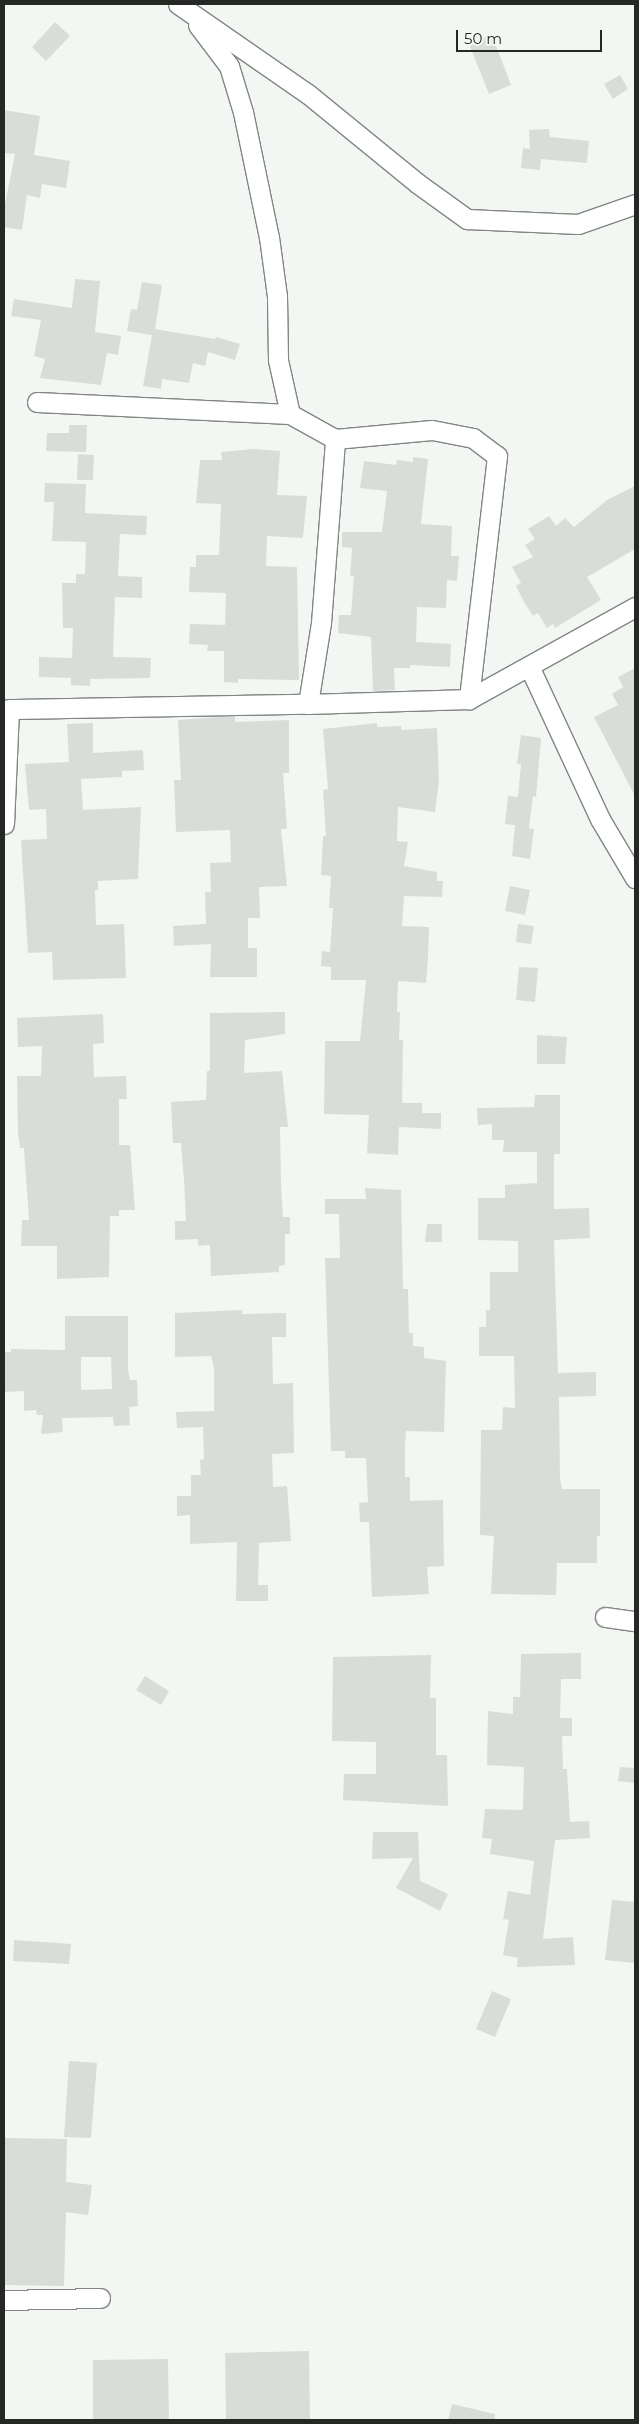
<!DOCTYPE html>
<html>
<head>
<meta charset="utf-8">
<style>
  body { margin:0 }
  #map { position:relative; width:639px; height:2424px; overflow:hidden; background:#f3f7f3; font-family:Montserrat,sans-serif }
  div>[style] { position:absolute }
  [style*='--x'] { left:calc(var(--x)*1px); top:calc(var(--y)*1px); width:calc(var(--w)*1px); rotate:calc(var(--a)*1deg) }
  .building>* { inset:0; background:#d9ddda }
  .roads { filter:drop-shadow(1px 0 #828682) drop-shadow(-1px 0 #828682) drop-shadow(0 1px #828682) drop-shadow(0 -1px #828682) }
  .minor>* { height:19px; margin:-9.5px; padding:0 9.5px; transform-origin:9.5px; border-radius:9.5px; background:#fff }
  span { translate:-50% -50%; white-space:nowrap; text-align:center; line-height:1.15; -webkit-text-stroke:4px #f3f7f3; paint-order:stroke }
  .frame { position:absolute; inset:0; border:5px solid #262826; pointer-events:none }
  .scale { position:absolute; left:456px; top:30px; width:146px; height:22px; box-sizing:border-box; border:2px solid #262826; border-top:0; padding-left:6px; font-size:15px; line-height:18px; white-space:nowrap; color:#262826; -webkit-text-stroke:4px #f3f7f3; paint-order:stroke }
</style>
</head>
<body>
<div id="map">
  <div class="building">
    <i style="clip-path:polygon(55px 22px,70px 36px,46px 61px,32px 47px)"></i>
    <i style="clip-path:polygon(492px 35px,511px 85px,489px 94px,469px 44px)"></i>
    <i style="clip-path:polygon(620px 75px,628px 89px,613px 99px,604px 84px)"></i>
    <i style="clip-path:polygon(4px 110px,40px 116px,34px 155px,70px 161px,66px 188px,42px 184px,40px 198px,27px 195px,22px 230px,4px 227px,4px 209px,15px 154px,4px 153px)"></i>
    <i style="clip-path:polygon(549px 129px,550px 137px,589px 141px,587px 163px,541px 159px,540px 170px,521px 168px,523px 148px,530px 149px,529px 130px)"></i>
    <i style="clip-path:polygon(75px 279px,100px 281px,95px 332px,121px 336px,118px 355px,107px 353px,101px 385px,40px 378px,45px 359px,34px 356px,41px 320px,11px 316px,14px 299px,72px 308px)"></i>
    <i style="clip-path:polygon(142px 282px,162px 285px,155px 329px,215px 339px,216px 337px,240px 344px,235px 360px,208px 352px,205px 366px,193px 363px,189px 383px,162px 379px,161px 389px,143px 386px,152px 335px,127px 331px,131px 309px,137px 310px)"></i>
    <i style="clip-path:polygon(69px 425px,87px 425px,86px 452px,46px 451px,47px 433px,69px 433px)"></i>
    <i style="clip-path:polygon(254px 449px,280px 451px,277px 495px,307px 496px,303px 538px,267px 536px,266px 566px,297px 567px,299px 680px,238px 679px,238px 683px,224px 682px,224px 651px,207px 651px,208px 645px,189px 644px,190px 624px,225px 625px,226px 593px,189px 592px,190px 567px,196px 567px,196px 555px,219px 555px,221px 504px,196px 503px,200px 460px,222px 460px,221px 452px)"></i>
    <i style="clip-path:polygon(78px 454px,94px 455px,93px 480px,77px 480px)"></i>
    <i style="clip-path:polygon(413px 457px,428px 459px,421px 524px,452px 526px,451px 556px,459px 556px,457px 581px,447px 580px,446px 608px,417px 607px,416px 642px,451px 644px,450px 667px,410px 665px,410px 668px,394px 668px,395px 690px,373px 691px,371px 637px,338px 633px,339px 615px,351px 615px,354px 576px,350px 576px,352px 548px,342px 547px,342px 532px,382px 532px,387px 491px,360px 488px,364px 461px,396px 465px,397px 460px,413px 462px)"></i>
    <i style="clip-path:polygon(45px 483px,86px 484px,85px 513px,147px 516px,146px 535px,120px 534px,118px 576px,142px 577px,142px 598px,115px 597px,113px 657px,151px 658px,150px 678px,90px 679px,90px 686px,71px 685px,71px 678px,39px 677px,39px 657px,72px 658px,73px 628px,63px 628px,62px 583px,76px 583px,76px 574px,85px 574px,86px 542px,52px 541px,54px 502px,44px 502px)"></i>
    <i style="clip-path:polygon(635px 486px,635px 549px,587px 577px,601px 600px,555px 628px,553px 624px,547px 628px,538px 613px,533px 616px,524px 602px,516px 586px,521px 583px,512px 567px,533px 557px,525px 545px,535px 539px,528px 529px,549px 516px,556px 526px,565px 518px,574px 527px,607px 500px)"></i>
    <i style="clip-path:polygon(635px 668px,635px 796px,594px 717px,618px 705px,612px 694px,623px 687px,618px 677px)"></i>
    <i style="clip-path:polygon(235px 716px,235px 722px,289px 720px,289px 773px,283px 773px,287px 829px,281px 829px,287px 886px,259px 887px,260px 918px,248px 918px,248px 948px,257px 948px,257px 977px,210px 977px,211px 944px,174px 946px,173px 926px,206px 924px,205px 892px,211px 892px,210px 863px,231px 862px,230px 830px,176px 832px,174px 780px,181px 780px,178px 720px)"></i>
    <i style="clip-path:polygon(93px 723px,93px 753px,143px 750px,144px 770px,122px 771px,122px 777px,81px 779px,83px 810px,141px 807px,138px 879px,98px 881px,98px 890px,95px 890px,96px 925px,124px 924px,126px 978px,53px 980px,52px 952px,28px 953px,21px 840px,47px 839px,46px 809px,29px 810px,25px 764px,69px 762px,67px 724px)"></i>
    <i style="clip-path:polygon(377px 723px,377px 727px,401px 726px,401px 730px,437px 728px,439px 781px,435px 812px,398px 807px,397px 841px,408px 842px,404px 866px,437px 872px,437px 881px,443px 881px,442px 897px,404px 896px,402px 926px,429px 927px,428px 959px,426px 983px,398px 981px,397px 1012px,400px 1012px,399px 1040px,403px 1040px,402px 1103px,422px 1103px,422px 1113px,441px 1113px,441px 1129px,399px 1127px,398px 1155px,367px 1153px,369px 1115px,324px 1114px,325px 1041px,360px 1041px,366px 980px,331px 980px,331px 967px,321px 966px,322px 951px,330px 952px,333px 908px,329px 908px,331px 876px,321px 875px,323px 836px,326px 836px,323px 790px,328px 789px,323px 729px)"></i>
    <i style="clip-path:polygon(521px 735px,541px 738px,536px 797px,533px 796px,529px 828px,534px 829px,530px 859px,512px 856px,515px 825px,505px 824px,508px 796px,518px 797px,521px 764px,517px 764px)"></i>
    <i style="clip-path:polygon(510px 886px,530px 890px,525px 915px,505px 911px)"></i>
    <i style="clip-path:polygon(518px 924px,534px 926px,531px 944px,516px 942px)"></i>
    <i style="clip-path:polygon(519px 967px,538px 968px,535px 1002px,516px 1000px)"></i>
    <i style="clip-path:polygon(285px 1012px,285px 1034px,245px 1040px,244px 1073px,282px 1071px,288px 1127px,280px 1127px,281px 1184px,283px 1217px,290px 1217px,290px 1234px,285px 1234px,285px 1265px,279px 1266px,279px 1272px,211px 1276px,210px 1245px,198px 1246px,198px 1239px,175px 1240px,175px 1221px,186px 1221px,184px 1180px,181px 1143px,173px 1143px,171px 1102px,206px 1100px,207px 1071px,210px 1071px,210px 1013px)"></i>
    <i style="clip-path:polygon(103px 1014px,104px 1043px,93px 1044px,94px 1077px,126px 1076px,127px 1099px,119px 1099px,119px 1145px,130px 1145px,135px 1210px,119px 1210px,119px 1216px,110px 1216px,109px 1277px,57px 1279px,57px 1246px,21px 1246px,22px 1220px,29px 1220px,24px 1148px,20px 1148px,18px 1133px,17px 1076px,41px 1076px,42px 1046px,18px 1047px,17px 1018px)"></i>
    <i style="clip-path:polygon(537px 1035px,567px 1037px,565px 1064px,537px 1064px)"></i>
    <i style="clip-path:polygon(535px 1095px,560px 1095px,560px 1154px,554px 1154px,554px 1209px,589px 1208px,590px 1238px,554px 1240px,558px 1373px,596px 1372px,596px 1396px,559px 1397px,560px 1479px,562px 1489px,600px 1489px,600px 1536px,597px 1536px,597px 1563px,557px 1563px,556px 1595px,491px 1594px,494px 1536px,480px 1535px,481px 1430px,502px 1430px,503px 1407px,515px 1408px,514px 1356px,479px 1356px,479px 1327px,486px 1327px,486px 1310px,490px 1310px,490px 1272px,518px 1272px,518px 1241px,478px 1240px,478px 1198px,505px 1198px,505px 1185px,537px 1183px,537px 1152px,503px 1152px,504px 1140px,492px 1140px,492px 1124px,478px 1125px,477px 1108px,534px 1107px)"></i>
    <i style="clip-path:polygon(365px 1188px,401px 1190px,403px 1289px,408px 1289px,409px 1333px,413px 1333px,413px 1346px,424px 1347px,424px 1358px,446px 1361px,444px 1432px,406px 1431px,405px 1445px,405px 1477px,410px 1477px,410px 1501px,443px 1500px,444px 1566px,427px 1567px,429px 1594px,372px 1597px,369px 1522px,360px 1522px,359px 1503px,368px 1502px,366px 1458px,345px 1458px,345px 1451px,331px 1451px,325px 1258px,340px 1258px,339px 1214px,325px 1214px,325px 1199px,366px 1199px)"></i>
    <i style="clip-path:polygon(427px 1224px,442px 1224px,442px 1242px,425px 1242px)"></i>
    <i style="clip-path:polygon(242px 1310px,242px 1314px,286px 1313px,286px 1337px,272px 1337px,273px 1384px,293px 1383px,294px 1453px,272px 1454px,273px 1487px,287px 1486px,291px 1541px,259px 1543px,258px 1585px,268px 1585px,268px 1601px,236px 1601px,237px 1542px,190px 1544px,190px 1515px,177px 1516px,177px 1496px,191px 1496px,191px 1475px,201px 1475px,200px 1460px,204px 1459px,203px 1427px,177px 1428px,176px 1412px,214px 1411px,214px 1368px,211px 1356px,175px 1357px,175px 1313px)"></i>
    <i style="clip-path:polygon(evenodd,65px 1316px,128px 1316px,128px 1370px,130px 1380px,137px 1380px,138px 1406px,129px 1407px,130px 1425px,114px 1426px,113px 1417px,62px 1418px,63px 1432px,41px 1434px,43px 1415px,37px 1415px,36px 1410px,24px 1411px,24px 1391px,4px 1392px,4px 1352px,11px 1352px,11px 1349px,65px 1350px,65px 1316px,81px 1357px,111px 1357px,112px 1389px,81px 1390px,81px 1357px)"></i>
    <i style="clip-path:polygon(581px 1653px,581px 1679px,561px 1679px,560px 1718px,572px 1718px,572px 1736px,562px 1736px,563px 1769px,567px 1769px,570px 1822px,589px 1821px,590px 1838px,555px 1840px,543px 1939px,573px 1937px,575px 1965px,517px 1967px,518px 1958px,503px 1955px,509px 1920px,503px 1919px,508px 1891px,530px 1895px,534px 1861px,490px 1854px,492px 1839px,482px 1838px,485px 1809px,523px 1810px,524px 1767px,487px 1765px,488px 1711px,513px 1714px,513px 1697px,520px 1697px,521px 1654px)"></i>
    <i style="clip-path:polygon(431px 1655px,430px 1698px,436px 1698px,436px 1755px,447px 1755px,448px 1806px,343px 1800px,344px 1774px,376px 1774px,376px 1742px,332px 1741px,333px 1657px)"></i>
    <i style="clip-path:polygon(145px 1676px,169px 1691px,161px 1705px,136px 1690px)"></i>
    <i style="clip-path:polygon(620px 1767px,635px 1768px,635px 1783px,618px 1781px)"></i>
    <i style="clip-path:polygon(373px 1832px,418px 1832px,420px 1881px,448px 1894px,440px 1911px,396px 1888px,413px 1858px,372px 1859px)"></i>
    <i style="clip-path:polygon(612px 1900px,635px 1902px,635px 1963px,605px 1960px)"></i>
    <i style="clip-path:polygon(14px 1940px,71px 1944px,69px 1964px,13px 1961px)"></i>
    <i style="clip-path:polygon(492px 1991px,511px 1999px,495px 2037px,476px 2029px)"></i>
    <i style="clip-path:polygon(69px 2061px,97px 2063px,91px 2138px,64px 2137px)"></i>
    <i style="clip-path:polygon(4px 2138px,67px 2139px,66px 2182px,92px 2185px,88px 2215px,66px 2212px,64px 2286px,4px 2285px)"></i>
    <i style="clip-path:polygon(309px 2351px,310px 2420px,226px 2420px,225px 2353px)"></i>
    <i style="clip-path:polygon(168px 2359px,169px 2420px,93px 2420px,93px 2360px)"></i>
    <i style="clip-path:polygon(452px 2404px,495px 2414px,495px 2420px,448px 2420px)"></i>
  </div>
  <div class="roads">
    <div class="minor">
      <i style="--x:178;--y:4;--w:158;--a:34.7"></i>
      <i style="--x:308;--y:94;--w:141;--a:39.2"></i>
      <i style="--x:417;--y:183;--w:62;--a:35.8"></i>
      <i style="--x:467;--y:219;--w:111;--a:2.6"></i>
      <i style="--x:578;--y:224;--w:60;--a:-19.3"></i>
      <i style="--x:198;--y:25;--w:51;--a:52.9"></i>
      <i style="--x:229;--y:66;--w:48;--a:73.1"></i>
      <i style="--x:243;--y:112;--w:128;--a:78.3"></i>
      <i style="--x:269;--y:237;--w:60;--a:82.3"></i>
      <i style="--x:277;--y:296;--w:64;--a:89.1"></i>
      <i style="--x:278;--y:360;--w:55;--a:77.5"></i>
      <i style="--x:37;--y:402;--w:253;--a:2.7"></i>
      <i style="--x:290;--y:414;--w:51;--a:29.1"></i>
      <i style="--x:335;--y:439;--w:97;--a:-5.3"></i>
      <i style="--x:432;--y:430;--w:42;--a:11"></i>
      <i style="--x:473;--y:438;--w:30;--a:37"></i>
      <i style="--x:497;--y:456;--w:245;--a:96.6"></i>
      <i style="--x:529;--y:666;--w:169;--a:65.1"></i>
      <i style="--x:600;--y:819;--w:69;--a:59.3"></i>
      <i style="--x:308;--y:704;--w:161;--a:-1.8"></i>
      <i style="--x:469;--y:699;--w:190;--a:-29"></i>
      <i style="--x:4;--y:824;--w:115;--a:-87.5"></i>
      <i style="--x:9;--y:709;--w:299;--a:-1"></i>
      <i style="--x:308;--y:704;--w:82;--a:-80.9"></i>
      <i style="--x:321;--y:623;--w:185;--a:-85.6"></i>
      <i style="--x:605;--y:1617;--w:30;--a:8"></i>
      <i style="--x:4;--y:2300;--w:96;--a:-1.2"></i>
    </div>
  </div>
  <div class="frame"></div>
  <div class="scale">50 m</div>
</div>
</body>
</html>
